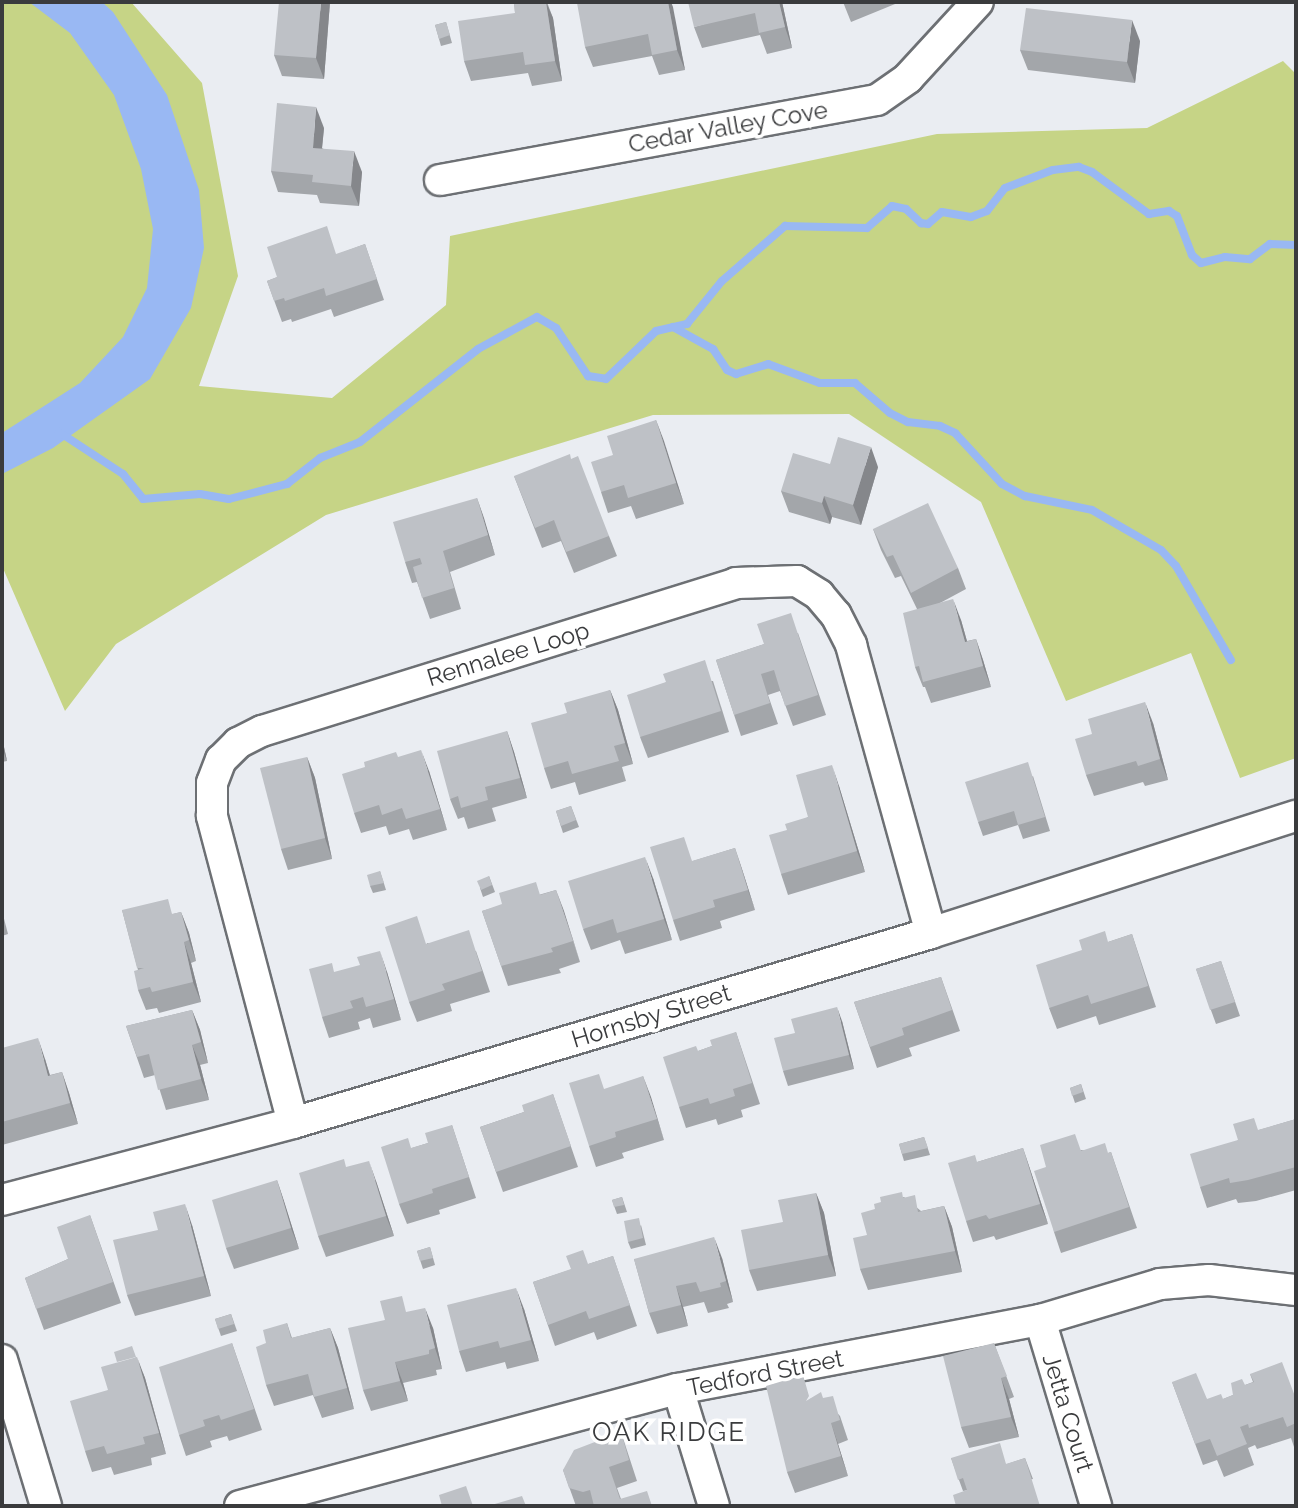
<!DOCTYPE html>
<html>
<head>
<meta charset="utf-8">
<style>
  body { margin:0 }
  #map { position:relative; width:1298px; height:1508px; overflow:hidden; background:#eaedf2; font-family:Raleway,sans-serif }
  div>[style] { position:absolute }
  [style*='--x'] { left:calc(var(--x)*1px); top:calc(var(--y)*1px); width:calc(var(--w)*1px); rotate:calc(var(--a)*1deg) }
  .green>* { inset:0; background:#c6d486 }
  .water>* { inset:0; background:#99b8f3 }
  .stream>* { height:8px; margin:-4px; padding:0 4px; transform-origin:4px; border-radius:4px; background:#99b8f3 }
  .roads { filter:drop-shadow(2px 0 #6d7074) drop-shadow(-2px 0 #6d7074) drop-shadow(0 2px #6d7074) drop-shadow(0 -2px #6d7074) }
  .minor>* { height:30px; margin:-15px; padding:0 15px; transform-origin:15px; border-radius:15px; background:#fff }
  .wall>* { inset:0; background:#a3a6aa }
  .shaded-wall>* { inset:0; background:#85878b }
  .building>* { inset:0; background:#bec1c6 }
  span { translate:-50% -50%; white-space:nowrap; text-align:center; line-height:1.15; -webkit-text-stroke:7px #fff; paint-order:stroke }
  .street-label { font-size:24px; color:#3a3b3d }
  .neighbourhood-label { font-size:26px; color:#3a3b3d; letter-spacing:2px }
  .frame { position:absolute; inset:0; border:4px solid #3a3b3d; pointer-events:none }
</style>
</head>
<body>
<div id="map">
  <div class="green">
    <i style="clip-path:polygon(2px 2px,131px 2px,202px 83px,238px 276px,199px 386px,332px 398px,446px 305px,450px 236px,937px 134px,1147px 128px,1283px 61px,1296px 74px,1296px 758px,1240px 778px,1191px 653px,1066px 701px,981px 502px,849px 414px,653px 415px,326px 515px,116px 644px,65px 711px,2px 566px)"></i>
  </div>
  <div class="water">
    <i style="clip-path:polygon(29px 2px,102px 2px,113px 12px,167px 95px,199px 190px,204px 248px,191px 308px,150px 379px,53px 448px,2px 474px,2px 433px,80px 383px,123px 337px,147px 288px,153px 229px,141px 169px,114px 95px,70px 33px)"></i>
  </div>
  <div class="stream">
    <i style="--x:673;--y:327;--w:46;--a:28.8"></i>
    <i style="--x:713;--y:349;--w:25;--a:56"></i>
    <i style="--x:727;--y:370;--w:10;--a:24"></i>
    <i style="--x:736;--y:374;--w:34;--a:-17"></i>
    <i style="--x:768;--y:364;--w:55;--a:20.1"></i>
    <i style="--x:820;--y:383;--w:35;--a:0"></i>
    <i style="--x:855;--y:383;--w:46;--a:40.6"></i>
    <i style="--x:890;--y:413;--w:20;--a:27"></i>
    <i style="--x:908;--y:422;--w:32;--a:7"></i>
    <i style="--x:940;--y:426;--w:17;--a:25"></i>
    <i style="--x:955;--y:433;--w:69;--a:47.3"></i>
    <i style="--x:1002;--y:484;--w:26;--a:28"></i>
    <i style="--x:1025;--y:496;--w:68;--a:11.8"></i>
    <i style="--x:1092;--y:510;--w:80;--a:30.1"></i>
    <i style="--x:1161;--y:550;--w:22;--a:47"></i>
    <i style="--x:1176;--y:566;--w:109;--a:59.7"></i>
    <i style="--x:59;--y:432;--w:77;--a:33.3"></i>
    <i style="--x:123;--y:474;--w:32;--a:51"></i>
    <i style="--x:143;--y:499;--w:57;--a:-5"></i>
    <i style="--x:200;--y:494;--w:29;--a:10"></i>
    <i style="--x:229;--y:499;--w:60;--a:-14.5"></i>
    <i style="--x:287;--y:484;--w:42;--a:-38.2"></i>
    <i style="--x:320;--y:458;--w:43;--a:-21.8"></i>
    <i style="--x:360;--y:442;--w:150;--a:-38.2"></i>
    <i style="--x:478;--y:349;--w:67;--a:-28.5"></i>
    <i style="--x:537;--y:317;--w:22;--a:30"></i>
    <i style="--x:556;--y:328;--w:58;--a:56.3"></i>
    <i style="--x:588;--y:376;--w:18;--a:9"></i>
    <i style="--x:606;--y:379;--w:69;--a:-43.8"></i>
    <i style="--x:656;--y:331;--w:32;--a:-13"></i>
    <i style="--x:687;--y:324;--w:55;--a:-50.9"></i>
    <i style="--x:722;--y:281;--w:84;--a:-41.1"></i>
    <i style="--x:785;--y:226;--w:82;--a:1.4"></i>
    <i style="--x:867;--y:228;--w:33;--a:-41"></i>
    <i style="--x:892;--y:206;--w:14;--a:12"></i>
    <i style="--x:906;--y:209;--w:21;--a:43"></i>
    <i style="--x:921;--y:223;--w:7;--a:8"></i>
    <i style="--x:928;--y:224;--w:18;--a:-41"></i>
    <i style="--x:942;--y:212;--w:29;--a:10"></i>
    <i style="--x:971;--y:217;--w:17;--a:-21"></i>
    <i style="--x:987;--y:211;--w:29;--a:-52"></i>
    <i style="--x:1005;--y:188;--w:51;--a:-20.6"></i>
    <i style="--x:1053;--y:170;--w:26;--a:-7"></i>
    <i style="--x:1079;--y:167;--w:14;--a:21"></i>
    <i style="--x:1092;--y:172;--w:71;--a:36.4"></i>
    <i style="--x:1149;--y:214;--w:20;--a:-9"></i>
    <i style="--x:1169;--y:211;--w:9;--a:32"></i>
    <i style="--x:1177;--y:216;--w:42;--a:69"></i>
    <i style="--x:1192;--y:255;--w:12;--a:42"></i>
    <i style="--x:1201;--y:263;--w:25;--a:-14"></i>
    <i style="--x:1225;--y:257;--w:25;--a:5"></i>
    <i style="--x:1250;--y:259;--w:25;--a:-37"></i>
    <i style="--x:1270;--y:244;--w:26;--a:2"></i>
  </div>
  <div class="roads">
    <div class="minor">
      <i style="--x:440;--y:180;--w:444;--a:-10.4"></i>
      <i style="--x:877;--y:100;--w:38;--a:-35"></i>
      <i style="--x:908;--y:78;--w:103;--a:-47.4"></i>
      <i style="--x:293;--y:1123;--w:318;--a:-104.8"></i>
      <i style="--x:212;--y:816;--w:33;--a:-90"></i>
      <i style="--x:212;--y:783;--w:25;--a:-69"></i>
      <i style="--x:221;--y:760;--w:24;--a:-45"></i>
      <i style="--x:238;--y:743;--w:27;--a:-27"></i>
      <i style="--x:262;--y:731;--w:497;--a:-17.3"></i>
      <i style="--x:736;--y:583;--w:61;--a:-1.9"></i>
      <i style="--x:797;--y:581;--w:26;--a:32"></i>
      <i style="--x:819;--y:595;--w:26;--a:50"></i>
      <i style="--x:836;--y:615;--w:34;--a:63"></i>
      <i style="--x:851;--y:645;--w:299;--a:74.5"></i>
      <i style="--x:2;--y:1200;--w:301;--a:-14.8"></i>
      <i style="--x:293;--y:1123;--w:666;--a:-16.58"></i>
      <i style="--x:931;--y:933;--w:383;--a:-17.8"></i>
      <i style="--x:1040;--y:1320;--w:194;--a:73.2"></i>
      <i style="--x:2;--y:1360;--w:152;--a:73.2"></i>
      <i style="--x:678;--y:1389;--w:122;--a:72.9"></i>
      <i style="--x:240;--y:1506;--w:453;--a:-15"></i>
      <i style="--x:678;--y:1389;--w:369;--a:-10.8"></i>
      <i style="--x:1040;--y:1320;--w:125;--a:-16.7"></i>
      <i style="--x:1160;--y:1284;--w:49;--a:-4.7"></i>
      <i style="--x:1209;--y:1280;--w:88;--a:6.6"></i>
    </div>
  </div>
  <div class="wall">
    <i style="clip-path:polygon(330px 2px,324px 79px,282px 76px,274px 55px)"></i>
    <i style="clip-path:polygon(514px 2px,547px 2px,553px 18px,562px 81px,532px 86px,528px 73px,471px 81px,464px 61px,515px 13px)"></i>
    <i style="clip-path:polygon(583px 2px,671px 2px,685px 70px,659px 75px,652px 56px,593px 67px,585px 47px)"></i>
    <i style="clip-path:polygon(782px 2px,792px 48px,767px 54px,760px 35px,702px 48px,694px 27px)"></i>
    <i style="clip-path:polygon(843px 2px,900px 2px,851px 22px)"></i>
    <i style="clip-path:polygon(446px 22px,452px 43px,441px 46px,435px 25px)"></i>
    <i style="clip-path:polygon(1140px 41px,1135px 83px,1028px 70px,1020px 50px)"></i>
    <i style="clip-path:polygon(324px 128px,322px 148px,362px 172px,359px 206px,320px 203px,317px 195px,278px 192px,271px 171px)"></i>
    <i style="clip-path:polygon(365px 244px,384px 300px,334px 317px,331px 309px,292px 322px,291px 319px,282px 322px,267px 281px)"></i>
    <i style="clip-path:polygon(656px 420px,684px 504px,636px 519px,631px 506px,608px 513px,601px 492px,613px 455px)"></i>
    <i style="clip-path:polygon(830px 464px,878px 467px,861px 525px,832px 517px,830px 524px,789px 512px,781px 491px)"></i>
    <i style="clip-path:polygon(514px 476px,609px 536px,617px 556px,574px 573px,561px 541px,542px 548px)"></i>
    <i style="clip-path:polygon(477px 498px,495px 555px,450px 572px,461px 609px,430px 619px,417px 582px,412px 583px,405px 562px)"></i>
    <i style="clip-path:polygon(873px 529px,958px 568px,966px 589px,940px 603px,961px 620px,967px 641px,976px 639px,983px 660px,991px 687px,931px 703px,925px 687px,923px 687px,915px 667px,917px 609px,901px 576px,895px 578px,881px 550px)"></i>
    <i style="clip-path:polygon(798px 633px,826px 715px,793px 726px,780px 691px,768px 695px,778px 724px,741px 736px,716px 660px)"></i>
    <i style="clip-path:polygon(713px 681px,729px 732px,648px 758px,640px 737px,666px 682px)"></i>
    <i style="clip-path:polygon(610px 690px,618px 710px,633px 764px,622px 767px,626px 781px,579px 795px,575px 782px,551px 789px,544px 768px,567px 713px)"></i>
    <i style="clip-path:polygon(1153px 723px,1168px 780px,1145px 786px,1143px 782px,1094px 796px,1086px 775px,1092px 734px)"></i>
    <i style="clip-path:polygon(507px 731px,514px 752px,527px 798px,492px 808px,496px 821px,468px 829px,464px 817px,458px 819px,450px 799px)"></i>
    <i style="clip-path:polygon(2px 738px,7px 761px,2px 762px)"></i>
    <i style="clip-path:polygon(307px 757px,315px 778px,332px 859px,288px 870px,281px 849px)"></i>
    <i style="clip-path:polygon(398px 757px,429px 771px,447px 830px,413px 840px,409px 829px,389px 835px,386px 826px,361px 833px,354px 813px)"></i>
    <i style="clip-path:polygon(1033px 776px,1050px 831px,1023px 839px,1018px 825px,983px 836px,978px 822px)"></i>
    <i style="clip-path:polygon(839px 786px,865px 872px,788px 895px,781px 874px,787px 830px,808px 817px)"></i>
    <i style="clip-path:polygon(571px 806px,579px 827px,563px 833px,556px 811px)"></i>
    <i style="clip-path:polygon(735px 848px,755px 910px,720px 921px,722px 928px,680px 941px,673px 920px,693px 861px)"></i>
    <i style="clip-path:polygon(380px 871px,386px 890px,373px 893px,370px 886px)"></i>
    <i style="clip-path:polygon(489px 876px,495px 892px,483px 897px,480px 888px)"></i>
    <i style="clip-path:polygon(653px 878px,672px 940px,625px 954px,620px 940px,591px 950px,583px 929px)"></i>
    <i style="clip-path:polygon(556px 890px,580px 962px,559px 969px,561px 973px,508px 986px,482px 911px)"></i>
    <i style="clip-path:polygon(122px 910px,173px 914px,181px 912px,189px 933px,196px 961px,191px 963px,201px 1002px,159px 1013px,157px 1008px,146px 1010px,138px 990px,138px 970px)"></i>
    <i style="clip-path:polygon(2px 911px,8px 934px,2px 936px)"></i>
    <i style="clip-path:polygon(1132px 934px,1156px 1007px,1099px 1025px,1096px 1016px,1057px 1029px,1049px 1008px,1108px 942px)"></i>
    <i style="clip-path:polygon(427px 943px,476px 951px,490px 992px,450px 1004px,452px 1011px,417px 1022px,409px 1002px)"></i>
    <i style="clip-path:polygon(1221px 961px,1240px 1016px,1216px 1024px,1196px 969px)"></i>
    <i style="clip-path:polygon(335px 972px,387px 972px,401px 1020px,373px 1028px,370px 1018px,358px 1022px,360px 1029px,329px 1038px,322px 1017px)"></i>
    <i style="clip-path:polygon(941px 977px,960px 1031px,909px 1048px,912px 1056px,877px 1068px,854px 1002px)"></i>
    <i style="clip-path:polygon(192px 1010px,200px 1030px,208px 1063px,200px 1065px,209px 1100px,166px 1110px,155px 1075px,144px 1078px,126px 1026px)"></i>
    <i style="clip-path:polygon(842px 1021px,854px 1069px,788px 1086px,783px 1071px)"></i>
    <i style="clip-path:polygon(736px 1032px,760px 1104px,741px 1110px,743px 1117px,718px 1125px,716px 1119px,686px 1128px,679px 1107px,698px 1051px,712px 1046px)"></i>
    <i style="clip-path:polygon(45px 1059px,50px 1075px,62px 1072px,69px 1093px,78px 1124px,2px 1145px,2px 1085px)"></i>
    <i style="clip-path:polygon(643px 1076px,664px 1140px,622px 1153px,624px 1158px,596px 1167px,589px 1146px)"></i>
    <i style="clip-path:polygon(1081px 1084px,1086px 1099px,1075px 1103px,1070px 1088px)"></i>
    <i style="clip-path:polygon(553px 1094px,578px 1167px,503px 1192px,480px 1127px,524px 1112px)"></i>
    <i style="clip-path:polygon(1296px 1119px,1296px 1190px,1256px 1201px,1238px 1203px,1236px 1199px,1207px 1208px,1200px 1187px,1238px 1140px,1259px 1130px)"></i>
    <i style="clip-path:polygon(452px 1125px,476px 1198px,439px 1210px,440px 1214px,407px 1224px,399px 1204px,412px 1148px,428px 1143px)"></i>
    <i style="clip-path:polygon(924px 1137px,930px 1155px,904px 1161px,899px 1144px)"></i>
    <i style="clip-path:polygon(1023px 1148px,1048px 1224px,996px 1240px,994px 1236px,973px 1242px,966px 1221px,977px 1162px)"></i>
    <i style="clip-path:polygon(1081px 1150px,1108px 1153px,1111px 1152px,1137px 1228px,1061px 1253px,1054px 1232px,1046px 1167px)"></i>
    <i style="clip-path:polygon(347px 1167px,376px 1181px,394px 1236px,326px 1257px,318px 1236px)"></i>
    <i style="clip-path:polygon(277px 1180px,299px 1249px,234px 1269px,226px 1248px)"></i>
    <i style="clip-path:polygon(816px 1193px,824px 1213px,836px 1276px,757px 1291px,749px 1270px,783px 1222px)"></i>
    <i style="clip-path:polygon(622px 1197px,627px 1212px,617px 1214px,612px 1200px)"></i>
    <i style="clip-path:polygon(904px 1197px,921px 1211px,944px 1206px,952px 1227px,962px 1272px,868px 1290px,860px 1269px,867px 1235px,875px 1209px)"></i>
    <i style="clip-path:polygon(90px 1215px,121px 1303px,44px 1330px,25px 1278px,68px 1259px)"></i>
    <i style="clip-path:polygon(192px 1225px,211px 1296px,135px 1316px,127px 1295px)"></i>
    <i style="clip-path:polygon(641px 1225px,646px 1245px,631px 1249px,628px 1242px)"></i>
    <i style="clip-path:polygon(430px 1247px,435px 1265px,423px 1269px,417px 1251px)"></i>
    <i style="clip-path:polygon(613px 1256px,637px 1326px,597px 1340px,594px 1332px,555px 1346px,533px 1282px)"></i>
    <i style="clip-path:polygon(722px 1258px,733px 1302px,727px 1304px,729px 1308px,708px 1313px,704px 1302px,683px 1307px,688px 1326px,657px 1334px,649px 1313px,634px 1259px)"></i>
    <i style="clip-path:polygon(524px 1309px,539px 1361px,507px 1369px,505px 1362px,466px 1372px,459px 1351px)"></i>
    <i style="clip-path:polygon(408px 1312px,433px 1328px,442px 1369px,436px 1370px,437px 1375px,403px 1383px,408px 1401px,371px 1411px,363px 1390px,385px 1320px)"></i>
    <i style="clip-path:polygon(231px 1314px,237px 1331px,221px 1336px,215px 1319px)"></i>
    <i style="clip-path:polygon(287px 1323px,292px 1338px,330px 1328px,338px 1348px,354px 1409px,322px 1418px,313px 1395px,274px 1406px,266px 1385px,266px 1343px)"></i>
    <i style="clip-path:polygon(232px 1343px,262px 1430px,229px 1441px,227px 1436px,210px 1441px,212px 1447px,186px 1456px,179px 1435px)"></i>
    <i style="clip-path:polygon(994px 1343px,1014px 1397px,1009px 1399px,1019px 1437px,969px 1448px,961px 1427px)"></i>
    <i style="clip-path:polygon(136px 1357px,145px 1378px,166px 1454px,151px 1458px,152px 1465px,114px 1475px,111px 1467px,92px 1472px,85px 1451px,108px 1390px)"></i>
    <i style="clip-path:polygon(1250px 1374px,1296px 1399px,1296px 1447px,1294px 1447px,1291px 1438px,1257px 1449px,1255px 1445px,1248px 1448px,1254px 1465px,1224px 1477px,1217px 1460px,1203px 1465px,1172px 1382px,1207px 1399px,1223px 1399px,1233px 1395px,1245px 1385px,1253px 1382px)"></i>
    <i style="clip-path:polygon(811px 1398px,823px 1398px,840px 1416px,848px 1440px,838px 1444px,848px 1476px,795px 1493px,787px 1472px)"></i>
    <i style="clip-path:polygon(621px 1432px,637px 1481px,617px 1488px,621px 1499px,652px 1506px,576px 1506px,563px 1470px)"></i>
    <i style="clip-path:polygon(951px 1458px,1007px 1464px,1025px 1458px,1033px 1479px,963px 1491px)"></i>
  </div>
  <div class="shaded-wall">
    <i style="clip-path:polygon(321px 2px,330px 2px,324px 79px,316px 58px)"></i>
    <i style="clip-path:polygon(546px 2px,553px 18px,562px 81px,555px 61px)"></i>
    <i style="clip-path:polygon(668px 2px,671px 2px,673px 7px,685px 70px,677px 50px)"></i>
    <i style="clip-path:polygon(779px 2px,782px 2px,792px 48px,785px 27px)"></i>
    <i style="clip-path:polygon(1132px 20px,1140px 41px,1135px 83px,1127px 62px)"></i>
    <i style="clip-path:polygon(316px 107px,324px 128px,320px 168px,313px 148px)"></i>
    <i style="clip-path:polygon(354px 151px,362px 172px,359px 206px,351px 186px)"></i>
    <i style="clip-path:polygon(656px 420px,664px 441px,684px 504px,676px 483px)"></i>
    <i style="clip-path:polygon(871px 447px,878px 467px,861px 525px,853px 505px)"></i>
    <i style="clip-path:polygon(824px 496px,832px 517px,830px 524px,822px 503px)"></i>
    <i style="clip-path:polygon(477px 498px,484px 518px,495px 555px,488px 535px)"></i>
    <i style="clip-path:polygon(953px 599px,961px 620px,973px 663px,965px 642px)"></i>
    <i style="clip-path:polygon(976px 639px,983px 660px,991px 687px,983px 666px)"></i>
    <i style="clip-path:polygon(610px 690px,618px 710px,633px 764px,625px 743px)"></i>
    <i style="clip-path:polygon(1145px 702px,1153px 723px,1168px 780px,1160px 759px)"></i>
    <i style="clip-path:polygon(507px 731px,514px 752px,527px 798px,520px 778px)"></i>
    <i style="clip-path:polygon(2px 738px,7px 761px,2px 748px)"></i>
    <i style="clip-path:polygon(421px 750px,429px 771px,447px 830px,440px 809px)"></i>
    <i style="clip-path:polygon(307px 757px,315px 778px,332px 859px,325px 838px)"></i>
    <i style="clip-path:polygon(832px 765px,839px 786px,865px 872px,857px 851px)"></i>
    <i style="clip-path:polygon(735px 848px,742px 869px,755px 910px,748px 890px)"></i>
    <i style="clip-path:polygon(645px 857px,653px 878px,672px 940px,664px 919px)"></i>
    <i style="clip-path:polygon(556px 890px,564px 911px,580px 962px)"></i>
    <i style="clip-path:polygon(181px 912px,189px 933px,196px 961px,189px 940px)"></i>
    <i style="clip-path:polygon(184px 942px,191px 963px,201px 1002px,193px 982px)"></i>
    <i style="clip-path:polygon(380px 951px,387px 972px,401px 1020px,394px 999px)"></i>
    <i style="clip-path:polygon(837px 1007px,842px 1021px,854px 1069px,849px 1055px)"></i>
    <i style="clip-path:polygon(192px 1010px,200px 1030px,208px 1063px,201px 1042px)"></i>
    <i style="clip-path:polygon(38px 1038px,45px 1059px,56px 1097px,48px 1076px)"></i>
    <i style="clip-path:polygon(192px 1045px,200px 1065px,209px 1100px,201px 1079px)"></i>
    <i style="clip-path:polygon(62px 1072px,69px 1093px,78px 1124px,70px 1103px)"></i>
    <i style="clip-path:polygon(643px 1076px,651px 1097px,664px 1140px,657px 1119px)"></i>
    <i style="clip-path:polygon(1023px 1148px,1030px 1169px,1048px 1224px,1040px 1204px)"></i>
    <i style="clip-path:polygon(369px 1161px,376px 1181px,394px 1236px,386px 1216px)"></i>
    <i style="clip-path:polygon(277px 1180px,284px 1201px,299px 1249px,291px 1228px)"></i>
    <i style="clip-path:polygon(816px 1193px,824px 1213px,836px 1276px,828px 1255px)"></i>
    <i style="clip-path:polygon(185px 1204px,192px 1225px,211px 1296px,204px 1276px)"></i>
    <i style="clip-path:polygon(944px 1206px,952px 1227px,962px 1272px,955px 1251px)"></i>
    <i style="clip-path:polygon(714px 1237px,722px 1258px,733px 1302px,726px 1281px)"></i>
    <i style="clip-path:polygon(676px 1286px,683px 1307px,688px 1326px,681px 1305px)"></i>
    <i style="clip-path:polygon(516px 1288px,524px 1309px,539px 1361px,531px 1340px)"></i>
    <i style="clip-path:polygon(425px 1308px,433px 1328px,442px 1369px,435px 1348px)"></i>
    <i style="clip-path:polygon(330px 1328px,338px 1348px,354px 1409px,347px 1388px)"></i>
    <i style="clip-path:polygon(137px 1357px,145px 1378px,166px 1454px,159px 1433px)"></i>
    <i style="clip-path:polygon(395px 1362px,403px 1383px,408px 1401px,400px 1381px)"></i>
    <i style="clip-path:polygon(1001px 1378px,1009px 1399px,1019px 1437px,1011px 1417px)"></i>
    <i style="clip-path:polygon(831px 1423px,838px 1444px,848px 1476px,841px 1456px)"></i>
  </div>
  <div class="building">
    <i style="clip-path:polygon(279px 2px,321px 2px,316px 58px,274px 55px)"></i>
    <i style="clip-path:polygon(514px 2px,546px 2px,555px 61px,525px 65px,523px 52px,464px 61px,458px 21px,515px 13px)"></i>
    <i style="clip-path:polygon(583px 2px,668px 2px,677px 50px,652px 55px,648px 34px,585px 47px,577px 3px)"></i>
    <i style="clip-path:polygon(688px 2px,779px 2px,785px 27px,759px 33px,755px 13px,694px 27px)"></i>
    <i style="clip-path:polygon(1026px 8px,1132px 20px,1127px 62px,1020px 50px)"></i>
    <i style="clip-path:polygon(446px 22px,450px 35px,439px 39px,435px 25px)"></i>
    <i style="clip-path:polygon(277px 103px,316px 107px,313px 148px,354px 151px,351px 186px,312px 182px,313px 175px,271px 171px)"></i>
    <i style="clip-path:polygon(327px 226px,336px 254px,365px 244px,377px 279px,326px 296px,324px 288px,285px 301px,284px 298px,274px 301px,267px 281px,277px 277px,267px 247px)"></i>
    <i style="clip-path:polygon(656px 420px,676px 483px,628px 498px,624px 485px,601px 492px,591px 462px,613px 455px,607px 436px)"></i>
    <i style="clip-path:polygon(838px 437px,871px 447px,853px 505px,824px 496px,822px 503px,781px 491px,793px 453px,830px 464px)"></i>
    <i style="clip-path:polygon(570px 454px,571px 459px,578px 456px,609px 536px,566px 552px,554px 520px,535px 528px,514px 476px)"></i>
    <i style="clip-path:polygon(477px 498px,488px 535px,443px 551px,454px 588px,422px 598px,413px 567px,422px 564px,420px 558px,405px 562px,393px 522px)"></i>
    <i style="clip-path:polygon(928px 503px,958px 568px,911px 593px,893px 555px,887px 557px,873px 529px)"></i>
    <i style="clip-path:polygon(953px 599px,965px 642px,976px 639px,983px 666px,923px 682px,919px 666px,915px 667px,903px 613px)"></i>
    <i style="clip-path:polygon(791px 613px,818px 695px,785px 706px,774px 670px,761px 674px,770px 703px,734px 715px,716px 660px,764px 644px,757px 624px)"></i>
    <i style="clip-path:polygon(705px 660px,721px 711px,640px 737px,627px 695px,666px 682px,663px 674px)"></i>
    <i style="clip-path:polygon(610px 690px,625px 743px,614px 746px,619px 761px,572px 774px,568px 761px,544px 768px,531px 723px,567px 713px,564px 703px)"></i>
    <i style="clip-path:polygon(1145px 702px,1160px 759px,1138px 766px,1136px 761px,1086px 775px,1075px 739px,1092px 734px,1088px 719px)"></i>
    <i style="clip-path:polygon(507px 731px,520px 778px,485px 787px,488px 800px,461px 808px,458px 796px,450px 799px,437px 751px)"></i>
    <i style="clip-path:polygon(421px 750px,440px 809px,406px 819px,402px 808px,382px 815px,379px 805px,354px 813px,342px 774px,365px 767px,364px 762px,396px 752px,398px 757px)"></i>
    <i style="clip-path:polygon(307px 757px,325px 838px,281px 849px,260px 768px)"></i>
    <i style="clip-path:polygon(1028px 762px,1045px 817px,1018px 825px,1014px 811px,978px 822px,965px 782px)"></i>
    <i style="clip-path:polygon(832px 765px,857px 851px,781px 874px,769px 835px,787px 830px,785px 824px,808px 817px,796px 775px)"></i>
    <i style="clip-path:polygon(571px 806px,576px 820px,561px 826px,556px 811px)"></i>
    <i style="clip-path:polygon(684px 837px,692px 861px,735px 848px,748px 890px,713px 900px,715px 907px,673px 920px,650px 847px)"></i>
    <i style="clip-path:polygon(645px 857px,664px 919px,617px 933px,613px 919px,583px 929px,568px 881px)"></i>
    <i style="clip-path:polygon(380px 871px,384px 883px,370px 886px,367px 875px)"></i>
    <i style="clip-path:polygon(489px 876px,492px 885px,481px 890px,477px 881px)"></i>
    <i style="clip-path:polygon(536px 882px,540px 895px,556px 890px,573px 941px,551px 948px,553px 952px,501px 966px,482px 911px,502px 904px,499px 893px)"></i>
    <i style="clip-path:polygon(168px 899px,172px 914px,181px 912px,189px 940px,184px 942px,193px 982px,152px 992px,150px 987px,138px 990px,134px 971px,144px 968px,137px 968px,122px 910px)"></i>
    <i style="clip-path:polygon(417px 916px,426px 944px,469px 930px,482px 971px,442px 984px,445px 990px,409px 1002px,385px 927px)"></i>
    <i style="clip-path:polygon(1105px 931px,1108px 942px,1132px 934px,1148px 986px,1091px 1004px,1088px 995px,1049px 1008px,1036px 965px,1082px 950px,1079px 940px)"></i>
    <i style="clip-path:polygon(380px 951px,394px 999px,366px 1007px,363px 997px,350px 1001px,353px 1008px,322px 1017px,309px 969px,332px 963px,334px 972px,360px 965px,357px 957px)"></i>
    <i style="clip-path:polygon(1221px 961px,1235px 1002px,1210px 1010px,1196px 969px)"></i>
    <i style="clip-path:polygon(941px 977px,952px 1010px,902px 1028px,904px 1035px,870px 1047px,854px 1002px)"></i>
    <i style="clip-path:polygon(837px 1007px,849px 1055px,783px 1071px,774px 1038px,795px 1033px,791px 1019px)"></i>
    <i style="clip-path:polygon(192px 1010px,201px 1042px,192px 1045px,201px 1079px,158px 1090px,149px 1054px,137px 1057px,126px 1026px)"></i>
    <i style="clip-path:polygon(736px 1032px,752px 1083px,733px 1089px,735px 1096px,710px 1104px,708px 1098px,679px 1107px,663px 1057px,696px 1046px,698px 1051px,712px 1046px,710px 1040px)"></i>
    <i style="clip-path:polygon(38px 1038px,48px 1076px,62px 1072px,70px 1103px,2px 1122px,2px 1048px)"></i>
    <i style="clip-path:polygon(599px 1074px,604px 1089px,643px 1076px,657px 1119px,615px 1132px,616px 1137px,589px 1146px,569px 1083px)"></i>
    <i style="clip-path:polygon(1081px 1084px,1083px 1092px,1072px 1096px,1070px 1088px)"></i>
    <i style="clip-path:polygon(553px 1094px,571px 1146px,496px 1172px,480px 1127px,524px 1112px,522px 1105px)"></i>
    <i style="clip-path:polygon(1254px 1118px,1258px 1130px,1296px 1119px,1296px 1167px,1248px 1180px,1230px 1183px,1229px 1178px,1200px 1187px,1190px 1154px,1238px 1140px,1233px 1124px)"></i>
    <i style="clip-path:polygon(452px 1125px,469px 1177px,432px 1189px,433px 1193px,399px 1204px,381px 1147px,408px 1138px,411px 1148px,428px 1143px,425px 1133px)"></i>
    <i style="clip-path:polygon(1075px 1134px,1081px 1151px,1105px 1143px,1108px 1153px,1111px 1152px,1129px 1207px,1054px 1232px,1034px 1171px,1046px 1167px,1040px 1145px)"></i>
    <i style="clip-path:polygon(924px 1137px,928px 1148px,902px 1154px,899px 1144px)"></i>
    <i style="clip-path:polygon(1023px 1148px,1040px 1204px,989px 1219px,986px 1215px,966px 1221px,948px 1163px,975px 1155px,977px 1162px)"></i>
    <i style="clip-path:polygon(344px 1159px,346px 1167px,369px 1161px,386px 1216px,318px 1236px,299px 1173px)"></i>
    <i style="clip-path:polygon(277px 1180px,291px 1228px,226px 1248px,212px 1200px)"></i>
    <i style="clip-path:polygon(902px 1192px,903px 1198px,915px 1195px,918px 1212px,944px 1206px,955px 1251px,860px 1269px,853px 1238px,867px 1235px,861px 1213px,875px 1209px,874px 1204px,881px 1202px,880px 1197px)"></i>
    <i style="clip-path:polygon(816px 1193px,828px 1255px,749px 1270px,741px 1230px,783px 1222px,778px 1200px)"></i>
    <i style="clip-path:polygon(622px 1197px,624px 1205px,614px 1207px,612px 1200px)"></i>
    <i style="clip-path:polygon(185px 1204px,204px 1276px,127px 1295px,113px 1240px,158px 1230px,153px 1212px)"></i>
    <i style="clip-path:polygon(90px 1215px,113px 1282px,36px 1309px,25px 1278px,68px 1259px,57px 1227px)"></i>
    <i style="clip-path:polygon(639px 1218px,643px 1238px,628px 1242px,624px 1221px)"></i>
    <i style="clip-path:polygon(714px 1237px,726px 1281px,720px 1283px,721px 1287px,700px 1292px,696px 1282px,676px 1286px,681px 1305px,649px 1313px,634px 1259px)"></i>
    <i style="clip-path:polygon(430px 1247px,433px 1258px,420px 1261px,417px 1251px)"></i>
    <i style="clip-path:polygon(583px 1250px,588px 1264px,613px 1256px,630px 1305px,589px 1319px,586px 1311px,548px 1325px,533px 1282px,571px 1269px,566px 1256px)"></i>
    <i style="clip-path:polygon(516px 1288px,531px 1340px,500px 1348px,498px 1341px,459px 1351px,447px 1305px)"></i>
    <i style="clip-path:polygon(402px 1296px,406px 1312px,425px 1308px,435px 1348px,429px 1350px,429px 1354px,395px 1362px,400px 1381px,363px 1390px,348px 1328px,385px 1320px,380px 1301px)"></i>
    <i style="clip-path:polygon(231px 1314px,234px 1324px,218px 1329px,215px 1319px)"></i>
    <i style="clip-path:polygon(287px 1323px,291px 1338px,330px 1328px,347px 1388px,314px 1397px,308px 1374px,266px 1385px,256px 1347px,266px 1343px,263px 1330px)"></i>
    <i style="clip-path:polygon(232px 1343px,254px 1409px,221px 1420px,219px 1415px,203px 1420px,205px 1426px,179px 1435px,159px 1367px)"></i>
    <i style="clip-path:polygon(994px 1343px,1007px 1376px,1001px 1378px,1011px 1417px,961px 1427px,943px 1356px)"></i>
    <i style="clip-path:polygon(132px 1346px,136px 1357px,117px 1362px,114px 1352px)"></i>
    <i style="clip-path:polygon(137px 1357px,159px 1433px,143px 1437px,145px 1444px,107px 1454px,104px 1446px,85px 1451px,70px 1401px,108px 1390px,101px 1367px)"></i>
    <i style="clip-path:polygon(1282px 1362px,1296px 1399px,1296px 1423px,1287px 1427px,1283px 1417px,1249px 1428px,1248px 1424px,1240px 1427px,1247px 1444px,1217px 1456px,1210px 1439px,1195px 1444px,1172px 1382px,1196px 1373px,1207px 1399px,1221px 1394px,1223px 1399px,1233px 1395px,1231px 1383px,1242px 1379px,1245px 1385px,1254px 1382px,1250px 1374px)"></i>
    <i style="clip-path:polygon(803px 1375px,809px 1396px,806px 1401px,821px 1392px,823px 1398px,833px 1396px,840px 1420px,831px 1423px,841px 1456px,787px 1472px,766px 1386px)"></i>
    <i style="clip-path:polygon(621px 1432px,629px 1460px,609px 1467px,620px 1499px,647px 1491px,652px 1506px,594px 1506px,590px 1490px,583px 1492px,569px 1488px,563px 1470px,574px 1450px)"></i>
    <i style="clip-path:polygon(1000px 1443px,1006px 1464px,1025px 1458px,1040px 1506px,956px 1506px,953px 1495px,967px 1490px,963px 1478px,958px 1480px,951px 1458px)"></i>
    <i style="clip-path:polygon(466px 1486px,473px 1506px,442px 1506px,439px 1495px)"></i>
    <i style="clip-path:polygon(522px 1496px,526px 1506px,488px 1506px)"></i>
  </div>
  <div class="street-label">
    <span style="left:728px;top:127px;rotate:-10deg">Cedar Valley Cove</span>
    <span style="left:508px;top:654px;rotate:-17deg">Rennalee Loop</span>
    <span style="left:651px;top:1016px;rotate:-17deg">Hornsby Street</span>
    <span style="left:765px;top:1373px;rotate:-11deg">Tedford Street</span>
    <span style="left:1068px;top:1413px;rotate:73deg">Jetta Court</span>
  </div>
  <div class="neighbourhood-label">
    <span style="left:669px;top:1433px">OAK RIDGE</span>
  </div>
  <div class="frame"></div>
</div>
</body>
</html>
